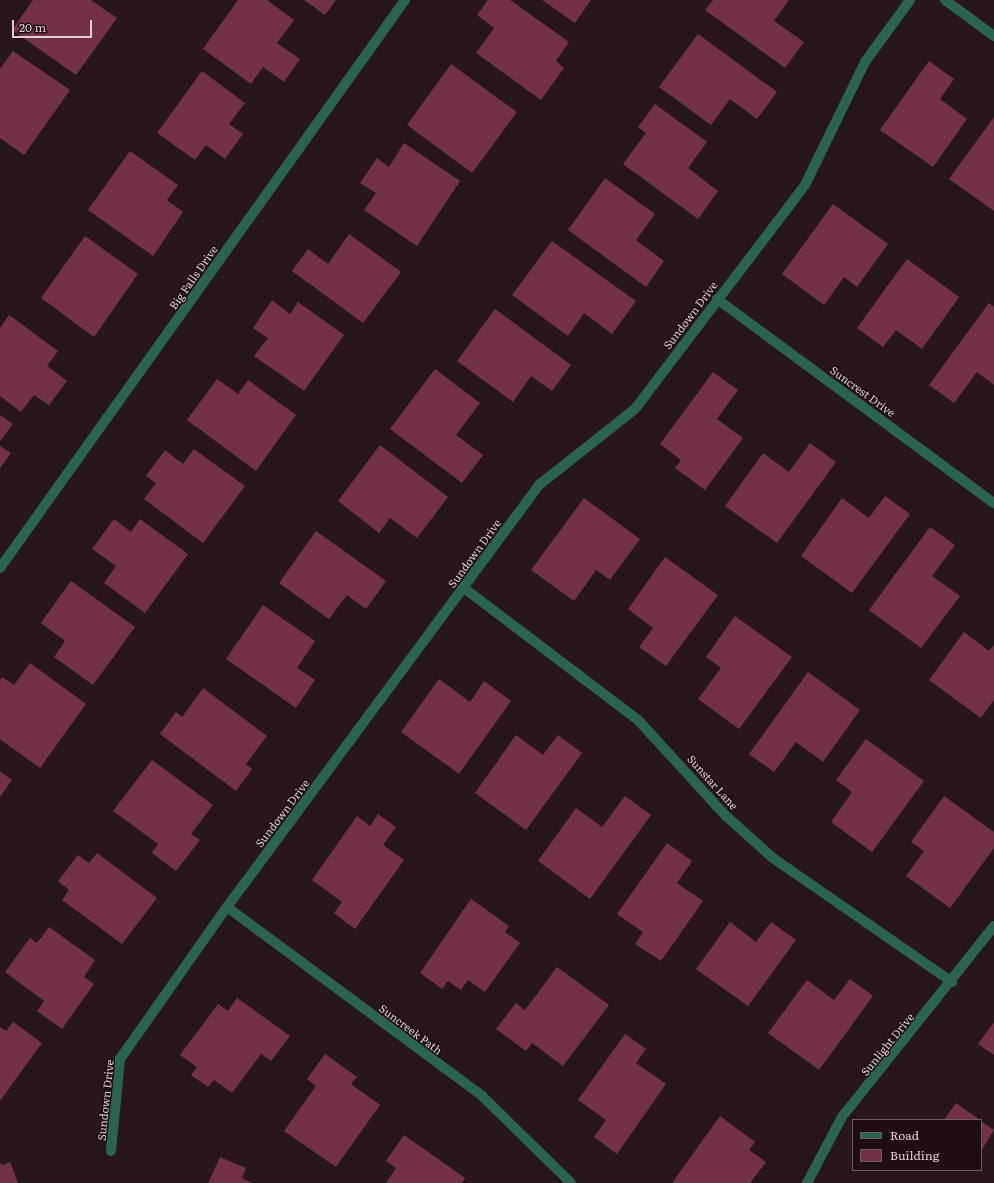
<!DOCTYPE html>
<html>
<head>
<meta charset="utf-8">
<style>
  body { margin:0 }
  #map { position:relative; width:994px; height:1183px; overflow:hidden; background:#27171c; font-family:Literata,serif }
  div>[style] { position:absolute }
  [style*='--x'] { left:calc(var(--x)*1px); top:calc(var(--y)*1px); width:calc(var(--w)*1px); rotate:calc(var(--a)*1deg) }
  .building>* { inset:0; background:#723149 }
  .minor>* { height:10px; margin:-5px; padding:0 5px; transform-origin:5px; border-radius:5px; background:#2a644f }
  span { translate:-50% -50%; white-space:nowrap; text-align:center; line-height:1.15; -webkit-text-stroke:3px #1e0e13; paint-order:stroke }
  .street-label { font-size:11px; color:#dcd0d3 }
  .legend { position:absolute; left:852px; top:1119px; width:130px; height:52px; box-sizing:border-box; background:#1e0e13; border:1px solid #6a5c60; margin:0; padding:5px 7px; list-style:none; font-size:12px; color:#dcd0d3 }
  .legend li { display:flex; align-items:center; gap:8px; height:20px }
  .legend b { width:20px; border:1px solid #6a5c60 }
  .scale { position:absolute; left:12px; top:20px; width:80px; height:18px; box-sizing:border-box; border:2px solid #dcd0d3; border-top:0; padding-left:5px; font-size:12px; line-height:14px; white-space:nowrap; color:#dcd0d3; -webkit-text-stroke:3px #1e0e13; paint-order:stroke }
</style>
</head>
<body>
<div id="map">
  <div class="building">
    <i style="clip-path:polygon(33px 0,91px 0,117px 18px,76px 75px,12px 30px)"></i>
    <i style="clip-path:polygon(238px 0,267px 0,294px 20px,277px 43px,300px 59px,284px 82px,263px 67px,251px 84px,203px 49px)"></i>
    <i style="clip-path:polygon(304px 0,336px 0,325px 15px)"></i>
    <i style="clip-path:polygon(488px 0,510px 0,569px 42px,556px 61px,564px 68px,541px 100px,476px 53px,494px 28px,477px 15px)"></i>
    <i style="clip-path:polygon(542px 0,591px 0,575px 23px)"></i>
    <i style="clip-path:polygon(713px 0,789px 0,774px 21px,804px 42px,785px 68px,705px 10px)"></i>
    <i style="clip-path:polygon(698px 34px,777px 92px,757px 119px,730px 99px,711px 125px,659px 87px)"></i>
    <i style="clip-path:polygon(13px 51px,70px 90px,24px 155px,0 138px,0 69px)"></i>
    <i style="clip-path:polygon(929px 61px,954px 79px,940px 99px,967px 119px,933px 167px,880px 130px)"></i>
    <i style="clip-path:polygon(451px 64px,517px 112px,472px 173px,407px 125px)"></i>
    <i style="clip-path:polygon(202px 71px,245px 103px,229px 124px,243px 134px,225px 159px,206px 145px,195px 160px,157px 133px)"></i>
    <i style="clip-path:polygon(655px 104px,707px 142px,688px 168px,718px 191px,698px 219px,623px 164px,646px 133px,638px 127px)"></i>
    <i style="clip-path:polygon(994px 117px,994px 211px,949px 179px)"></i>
    <i style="clip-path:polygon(404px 143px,460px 181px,417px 246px,364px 210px,376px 193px,360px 183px,377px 158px,389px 167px)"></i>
    <i style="clip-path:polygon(130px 151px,178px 185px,167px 200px,183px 212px,153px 256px,88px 210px)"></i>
    <i style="clip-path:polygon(605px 178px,655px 214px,636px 240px,664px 261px,646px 287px,568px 230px)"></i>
    <i style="clip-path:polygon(833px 204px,888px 244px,857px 287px,844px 277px,824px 305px,782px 274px)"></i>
    <i style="clip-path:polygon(349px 234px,401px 272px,363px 323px,292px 271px,308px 249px,328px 264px)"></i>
    <i style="clip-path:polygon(85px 236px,138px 274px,94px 337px,41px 298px)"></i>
    <i style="clip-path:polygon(552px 241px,636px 301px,612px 334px,584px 313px,568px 336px,512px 295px)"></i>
    <i style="clip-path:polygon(907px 259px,959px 297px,922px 349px,896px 330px,883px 347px,857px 328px)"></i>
    <i style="clip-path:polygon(272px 300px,290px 314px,298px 302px,344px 335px,304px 391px,254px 356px,268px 338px,253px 328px)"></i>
    <i style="clip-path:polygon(989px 303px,994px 307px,994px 385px,977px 372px,954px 403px,929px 385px)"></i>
    <i style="clip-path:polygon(495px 309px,571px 365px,552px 391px,531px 376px,513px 402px,457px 361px)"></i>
    <i style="clip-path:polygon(9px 315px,58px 351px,47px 366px,67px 381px,49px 405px,34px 395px,21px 412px,0 396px,0 328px)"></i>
    <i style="clip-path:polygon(435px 369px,480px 403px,456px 435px,483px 455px,462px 483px,390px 429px)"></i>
    <i style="clip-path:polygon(713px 372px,738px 390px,717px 419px,743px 438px,705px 490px,675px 468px,681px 460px,660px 444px)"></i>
    <i style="clip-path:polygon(217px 379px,238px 394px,248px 380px,296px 415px,256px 471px,187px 420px)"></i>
    <i style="clip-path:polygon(0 415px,13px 424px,0 441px)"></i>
    <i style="clip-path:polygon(810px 443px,836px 462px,777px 543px,725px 506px,763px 453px,789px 472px)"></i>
    <i style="clip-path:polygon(380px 445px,448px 497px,417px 538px,390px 518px,379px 533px,338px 501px)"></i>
    <i style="clip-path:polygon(0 446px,11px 453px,0 468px)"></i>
    <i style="clip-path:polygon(194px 449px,245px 486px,203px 543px,144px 499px,156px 483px,146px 476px,165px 450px,183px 464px)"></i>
    <i style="clip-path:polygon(885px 496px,910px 514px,852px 593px,801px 556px,842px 498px,869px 518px)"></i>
    <i style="clip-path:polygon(584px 498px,640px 539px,610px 580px,596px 570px,574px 601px,531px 570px)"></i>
    <i style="clip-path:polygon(114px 519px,131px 532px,140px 519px,188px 554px,145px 613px,104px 583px,116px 566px,92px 549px)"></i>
    <i style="clip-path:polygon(930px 527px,955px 545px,932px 576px,960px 596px,921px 648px,869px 610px)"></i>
    <i style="clip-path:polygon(316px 531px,386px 581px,366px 609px,347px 595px,329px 619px,279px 583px)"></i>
    <i style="clip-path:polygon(665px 557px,718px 595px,666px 666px,639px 647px,653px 628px,628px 609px)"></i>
    <i style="clip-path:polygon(71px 581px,135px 627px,93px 685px,54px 657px,65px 641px,41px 623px)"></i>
    <i style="clip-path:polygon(263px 605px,315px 641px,297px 668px,315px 680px,296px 708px,226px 659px)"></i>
    <i style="clip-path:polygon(735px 616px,792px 657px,739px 729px,698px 699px,721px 668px,706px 657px)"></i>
    <i style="clip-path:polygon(964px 632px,989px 651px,994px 645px,994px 700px,981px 718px,929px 680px)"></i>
    <i style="clip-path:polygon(30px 663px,86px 704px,40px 768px,0 739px,0 680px,2px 677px,14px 685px)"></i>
    <i style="clip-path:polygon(808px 672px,860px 710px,823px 762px,796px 742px,774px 772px,749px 754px)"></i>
    <i style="clip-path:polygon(439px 679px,470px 702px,484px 681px,511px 701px,459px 774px,401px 732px)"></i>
    <i style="clip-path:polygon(203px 688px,267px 736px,246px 764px,252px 769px,236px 791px,160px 734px,176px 712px,182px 717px)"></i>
    <i style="clip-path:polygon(516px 735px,543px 755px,558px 735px,582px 753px,526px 830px,475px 793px)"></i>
    <i style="clip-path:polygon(866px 739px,924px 781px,872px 852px,831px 822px,852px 792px,836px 780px)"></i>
    <i style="clip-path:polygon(152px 760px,213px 805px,191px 834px,200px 840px,176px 871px,152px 853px,158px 844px,113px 811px)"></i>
    <i style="clip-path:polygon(0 771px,12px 780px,0 797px)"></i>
    <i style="clip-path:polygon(625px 796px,651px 815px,590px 899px,538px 861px,576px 808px,602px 827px)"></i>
    <i style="clip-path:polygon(944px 796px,994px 832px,994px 848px,950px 908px,906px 876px,924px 851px,911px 842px)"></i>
    <i style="clip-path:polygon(378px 814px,396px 827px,383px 845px,404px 860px,355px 929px,334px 913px,342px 902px,312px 880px,357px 816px,370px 826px)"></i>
    <i style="clip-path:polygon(667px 843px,692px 861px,677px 883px,703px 901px,661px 961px,635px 944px,643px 932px,617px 914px)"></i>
    <i style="clip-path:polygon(97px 853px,157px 898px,122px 944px,62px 900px,69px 890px,58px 881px,78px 855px,89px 863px)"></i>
    <i style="clip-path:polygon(471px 899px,509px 926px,505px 932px,520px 943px,485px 992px,468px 980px,461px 990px,448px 981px,442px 989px,420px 973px)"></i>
    <i style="clip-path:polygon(730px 922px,756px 942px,771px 922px,796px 940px,748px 1006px,696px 969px)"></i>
    <i style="clip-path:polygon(49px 927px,95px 960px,84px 977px,94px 984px,62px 1029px,37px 1011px,44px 1001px,5px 972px,30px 938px,37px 943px)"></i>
    <i style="clip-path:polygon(557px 967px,609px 1005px,563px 1066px,532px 1043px,526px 1051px,496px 1029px,516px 1003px,525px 1010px)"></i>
    <i style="clip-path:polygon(850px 979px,873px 996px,819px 1070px,768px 1033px,807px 980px,834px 1000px)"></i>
    <i style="clip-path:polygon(237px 998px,290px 1036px,271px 1061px,261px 1054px,232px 1093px,214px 1080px,208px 1087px,191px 1075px,197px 1067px,180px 1055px,218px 1004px,228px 1011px)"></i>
    <i style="clip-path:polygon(13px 1022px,42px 1043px,0 1101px,0 1027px,6px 1031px)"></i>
    <i style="clip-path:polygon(994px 1022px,994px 1055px,978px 1044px)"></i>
    <i style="clip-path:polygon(625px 1034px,646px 1049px,636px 1063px,666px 1084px,617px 1154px,594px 1137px,606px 1120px,578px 1100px)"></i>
    <i style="clip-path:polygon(325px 1054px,357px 1077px,351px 1084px,380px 1105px,336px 1167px,284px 1131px,316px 1086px,307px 1079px)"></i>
    <i style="clip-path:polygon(956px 1103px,980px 1120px,944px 1120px)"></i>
    <i style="clip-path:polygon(720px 1116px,755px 1142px,749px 1150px,766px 1162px,750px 1183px,672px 1183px)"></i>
    <i style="clip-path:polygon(981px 1121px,994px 1130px,981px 1151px)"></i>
    <i style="clip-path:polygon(404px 1135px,465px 1178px,462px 1183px,386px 1183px,396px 1168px,386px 1161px)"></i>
    <i style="clip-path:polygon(220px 1157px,246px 1168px,242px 1178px,252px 1183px,208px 1183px)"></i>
    <i style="clip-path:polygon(0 1162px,2px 1165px,10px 1162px,18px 1183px,0 1183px)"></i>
  </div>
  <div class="minor">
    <i style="--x:945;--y:0;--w:61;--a:36.3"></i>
    <i style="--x:717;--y:299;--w:344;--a:36.4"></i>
    <i style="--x:0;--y:568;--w:698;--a:-54.51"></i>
    <i style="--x:464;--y:588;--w:218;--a:37.2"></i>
    <i style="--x:638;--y:720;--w:130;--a:47.5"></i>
    <i style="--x:726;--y:816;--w:63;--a:41.8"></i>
    <i style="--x:773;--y:858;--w:218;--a:34.7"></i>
    <i style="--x:227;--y:907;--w:317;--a:36.5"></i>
    <i style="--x:482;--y:1096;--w:124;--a:44.3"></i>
    <i style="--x:111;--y:1151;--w:92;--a:-84.4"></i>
    <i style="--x:120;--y:1059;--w:186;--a:-54.9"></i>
    <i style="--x:227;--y:907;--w:525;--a:-53.52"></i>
    <i style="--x:539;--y:485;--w:122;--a:-38.4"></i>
    <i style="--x:635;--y:409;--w:281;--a:-52.8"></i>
    <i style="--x:805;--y:185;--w:137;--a:-64"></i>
    <i style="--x:865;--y:62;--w:77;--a:-54"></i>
    <i style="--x:807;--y:1183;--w:75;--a:-62.1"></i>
    <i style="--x:842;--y:1117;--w:244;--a:-51.5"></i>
  </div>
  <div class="street-label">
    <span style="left:193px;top:277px;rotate:-55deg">Big Falls Drive</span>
    <span style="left:690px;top:315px;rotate:-53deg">Sundown Drive</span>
    <span style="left:863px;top:391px;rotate:36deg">Suncrest Drive</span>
    <span style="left:474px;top:553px;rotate:-54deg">Sundown Drive</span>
    <span style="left:713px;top:782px;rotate:48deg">Sunstar Lane</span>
    <span style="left:282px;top:813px;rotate:-53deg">Sundown Drive</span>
    <span style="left:411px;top:1029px;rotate:37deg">Suncreek Path</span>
    <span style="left:887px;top:1044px;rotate:-51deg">Sunlight Drive</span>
    <span style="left:105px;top:1100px;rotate:-84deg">Sundown Drive</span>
  </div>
  <ul class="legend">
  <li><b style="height:5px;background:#2a644f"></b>Road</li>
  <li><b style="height:11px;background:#723149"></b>Building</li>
  </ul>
  <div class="scale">20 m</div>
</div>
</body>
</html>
